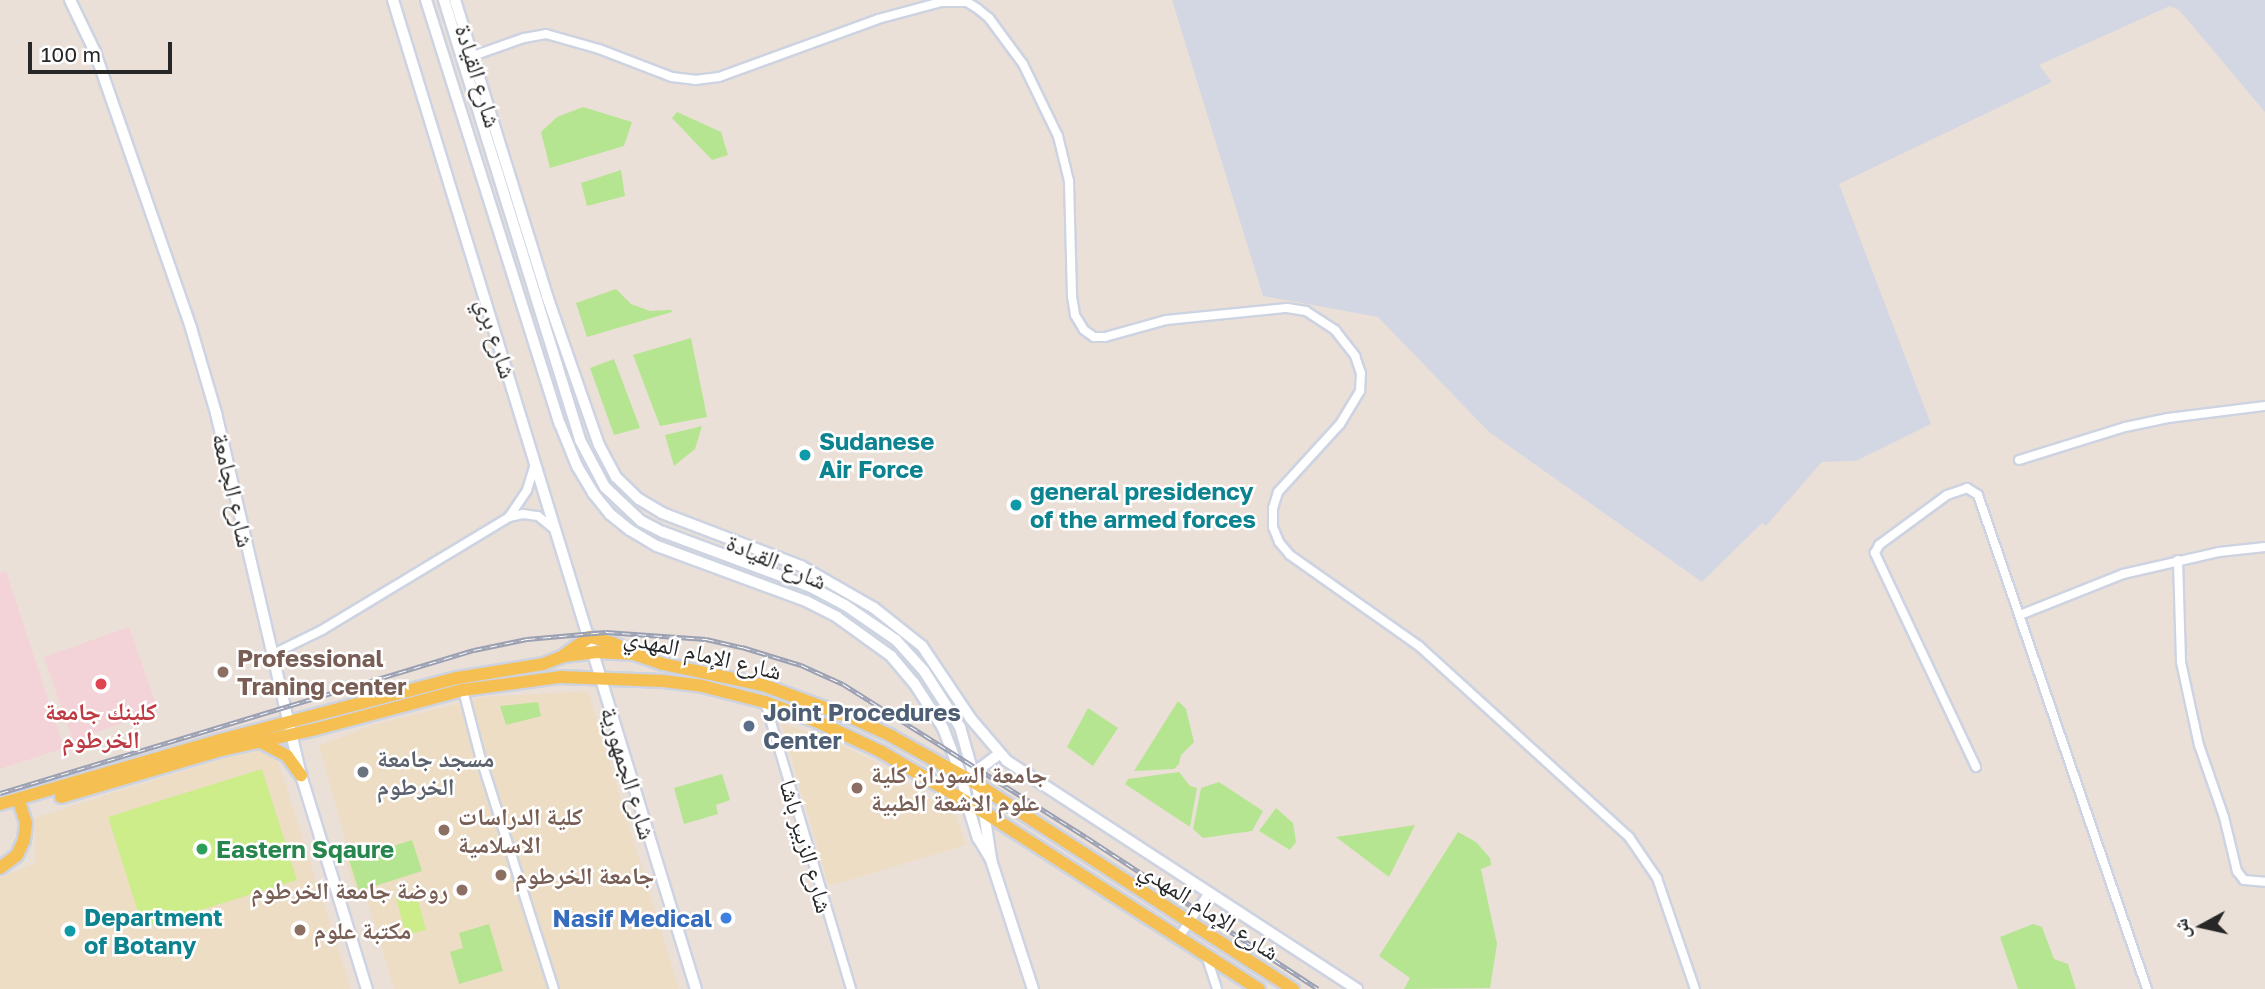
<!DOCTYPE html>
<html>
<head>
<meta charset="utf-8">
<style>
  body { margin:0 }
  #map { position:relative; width:2265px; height:989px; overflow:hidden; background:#ebe0d7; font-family:"Golos Text","Noto Naskh Arabic",sans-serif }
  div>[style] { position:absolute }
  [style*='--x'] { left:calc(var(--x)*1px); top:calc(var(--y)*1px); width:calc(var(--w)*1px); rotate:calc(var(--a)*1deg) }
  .education>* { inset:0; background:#eeddc5 }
  .medical>* { inset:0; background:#f3d3d8 }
  .airport>* { inset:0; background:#d3d7e3 }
  .green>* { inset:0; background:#b5e590 }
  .pitch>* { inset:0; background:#cded8b }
  .roads { filter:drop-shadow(2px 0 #cdd3e1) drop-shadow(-2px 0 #cdd3e1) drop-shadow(0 2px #cdd3e1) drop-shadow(0 -2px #cdd3e1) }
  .minor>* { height:8px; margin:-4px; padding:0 4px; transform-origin:4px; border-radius:4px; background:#fff }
  .tertiary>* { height:10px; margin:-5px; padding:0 5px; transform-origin:5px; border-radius:5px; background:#fff }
  .secondary>* { height:10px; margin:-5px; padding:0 5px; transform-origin:5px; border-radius:5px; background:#fff }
  .primary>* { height:12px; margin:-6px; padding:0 6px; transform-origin:6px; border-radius:6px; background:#f6bf51 }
  .rail>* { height:5px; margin-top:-2.5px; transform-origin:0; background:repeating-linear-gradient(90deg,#fff 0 8px,#9aa0b3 0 16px); box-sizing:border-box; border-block:2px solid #9aa0b3 }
  .dots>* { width:19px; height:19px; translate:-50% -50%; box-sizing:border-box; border:4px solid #fff; border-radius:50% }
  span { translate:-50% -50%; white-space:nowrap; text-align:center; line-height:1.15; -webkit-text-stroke:5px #fff; paint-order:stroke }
  .street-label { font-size:24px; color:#272727 }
  .culture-label { font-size:24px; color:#0d838f; font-weight:700 }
  .left { translate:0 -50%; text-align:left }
  .education-label { font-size:24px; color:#785e54; font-weight:700 }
  .right { translate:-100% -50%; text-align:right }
  .health-label { font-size:24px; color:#be3a42; font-weight:700 }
  .service-label { font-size:24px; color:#4e5e75; font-weight:700 }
  .worship-label { font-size:24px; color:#5b616d; font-weight:700 }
  .leisure-label { font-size:24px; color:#27864d; font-weight:700 }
  .shop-label { font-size:24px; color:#366cbe; font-weight:700 }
  .north { position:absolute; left:2167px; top:891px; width:70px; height:70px; -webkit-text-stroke:5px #fff; paint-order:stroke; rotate:262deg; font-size:19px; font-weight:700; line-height:28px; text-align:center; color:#272727 }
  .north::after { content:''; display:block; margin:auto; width:24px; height:32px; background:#272727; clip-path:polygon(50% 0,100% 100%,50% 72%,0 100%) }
  .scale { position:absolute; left:28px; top:42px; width:144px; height:32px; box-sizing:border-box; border:4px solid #272727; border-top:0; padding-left:9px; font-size:21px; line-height:24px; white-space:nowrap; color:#272727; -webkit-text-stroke:5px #fff; paint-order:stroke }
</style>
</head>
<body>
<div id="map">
  <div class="education">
    <i style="clip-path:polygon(588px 691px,679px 989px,394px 989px,364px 891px,356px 893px,341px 847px,347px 845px,319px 746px,372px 725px,484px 697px)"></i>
    <i style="clip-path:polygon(781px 723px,826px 738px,872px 760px,956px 816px,966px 845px,829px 886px)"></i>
    <i style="clip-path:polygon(250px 750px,261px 750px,277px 757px,351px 989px,0 989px,0 878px,35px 863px,34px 818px)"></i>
  </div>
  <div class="medical">
    <i style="clip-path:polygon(6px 571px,64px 748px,0 769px,0 573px)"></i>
    <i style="clip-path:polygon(129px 627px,158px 710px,73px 741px,44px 657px)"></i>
  </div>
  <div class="airport">
    <i style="clip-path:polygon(1172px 0,2265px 0,2265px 112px,2179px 10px,2170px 6px,2039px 65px,2052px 82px,1839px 184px,1931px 424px,1856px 461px,1822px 462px,1766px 526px,1762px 523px,1702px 582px,1489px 432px,1378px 317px,1263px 296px)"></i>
  </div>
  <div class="green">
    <i style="clip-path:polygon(583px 107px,632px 122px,624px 146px,550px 168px,541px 132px,557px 117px)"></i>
    <i style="clip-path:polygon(677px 112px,721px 132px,728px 155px,712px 160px,672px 118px)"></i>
    <i style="clip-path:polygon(621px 170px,625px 196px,587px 206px,581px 183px)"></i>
    <i style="clip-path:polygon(616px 289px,631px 304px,650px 311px,671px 310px,672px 312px,587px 337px,576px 303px)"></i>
    <i style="clip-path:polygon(691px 338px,707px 417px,660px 426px,633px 355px)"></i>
    <i style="clip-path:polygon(614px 359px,640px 428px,614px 435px,590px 368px)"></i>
    <i style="clip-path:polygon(702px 426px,695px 449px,674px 466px,665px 435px)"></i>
    <i style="clip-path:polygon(1178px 701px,1186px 709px,1194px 742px,1181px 755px,1179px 764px,1174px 769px,1134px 771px)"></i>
    <i style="clip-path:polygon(538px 702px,541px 716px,506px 725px,500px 706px)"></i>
    <i style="clip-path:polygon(1088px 708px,1118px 728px,1093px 766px,1067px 747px)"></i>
    <i style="clip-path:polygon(1179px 772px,1190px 786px,1197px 788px,1190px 827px,1125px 784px,1128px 779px)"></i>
    <i style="clip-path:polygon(722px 774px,730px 800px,716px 805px,718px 814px,684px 824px,674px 788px)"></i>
    <i style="clip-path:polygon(1219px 782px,1263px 811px,1252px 831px,1203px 838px,1193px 829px,1201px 788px)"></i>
    <i style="clip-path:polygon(1276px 808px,1293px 823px,1296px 842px,1290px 850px,1259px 831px)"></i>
    <i style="clip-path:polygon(1415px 825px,1389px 877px,1336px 837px)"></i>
    <i style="clip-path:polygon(1458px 832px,1476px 842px,1490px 858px,1491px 865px,1481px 869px,1497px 944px,1490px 988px,1404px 989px,1410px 978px,1379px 956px)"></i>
    <i style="clip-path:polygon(412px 840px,422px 871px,359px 891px,349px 860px)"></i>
    <i style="clip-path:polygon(489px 924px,503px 971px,459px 984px,450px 952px,463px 948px,459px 933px)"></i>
    <i style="clip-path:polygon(2033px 924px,2042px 927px,2054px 959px,2068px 964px,2076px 989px,2018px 989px,2000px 937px)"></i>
  </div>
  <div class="pitch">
    <i style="clip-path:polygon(262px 769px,297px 880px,143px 928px,108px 817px)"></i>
    <i style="clip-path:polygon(416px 892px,426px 930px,406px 935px,396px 898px)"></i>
  </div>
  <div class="roads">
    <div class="minor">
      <i style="--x:470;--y:57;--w:57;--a:-19.4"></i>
      <i style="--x:524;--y:38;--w:22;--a:-10"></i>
      <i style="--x:546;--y:34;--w:55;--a:15.8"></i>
      <i style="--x:599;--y:49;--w:78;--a:21"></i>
      <i style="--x:672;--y:77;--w:23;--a:7"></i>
      <i style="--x:695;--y:80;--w:24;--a:-7"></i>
      <i style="--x:719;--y:77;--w:169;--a:-20"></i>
      <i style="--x:878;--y:19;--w:65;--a:-15.1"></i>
      <i style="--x:941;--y:2;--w:26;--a:0"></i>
      <i style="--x:967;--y:2;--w:13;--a:32"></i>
      <i style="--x:978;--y:9;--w:14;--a:39"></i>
      <i style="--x:989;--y:18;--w:57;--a:53.5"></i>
      <i style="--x:1023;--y:64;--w:80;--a:64.1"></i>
      <i style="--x:1058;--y:136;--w:46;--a:76.3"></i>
      <i style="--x:1069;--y:181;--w:115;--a:88.5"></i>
      <i style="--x:1072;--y:296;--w:19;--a:81"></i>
      <i style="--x:1075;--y:315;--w:17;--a:59"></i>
      <i style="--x:1084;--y:330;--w:12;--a:35"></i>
      <i style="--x:1094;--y:337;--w:11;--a:0"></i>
      <i style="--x:1105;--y:337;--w:63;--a:-15.6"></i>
      <i style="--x:1166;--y:320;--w:122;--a:-5.7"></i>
      <i style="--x:1287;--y:308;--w:19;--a:9"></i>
      <i style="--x:1306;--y:311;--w:35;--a:33"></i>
      <i style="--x:1335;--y:330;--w:33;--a:52"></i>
      <i style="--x:1355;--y:356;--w:18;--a:71"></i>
      <i style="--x:1361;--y:373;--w:18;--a:93"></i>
      <i style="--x:1360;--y:391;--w:39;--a:121"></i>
      <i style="--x:1340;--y:424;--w:92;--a:132.4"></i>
      <i style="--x:1278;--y:492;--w:17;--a:107"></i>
      <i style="--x:1273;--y:508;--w:19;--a:90"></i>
      <i style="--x:1273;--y:527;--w:16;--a:68"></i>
      <i style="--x:1279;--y:542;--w:17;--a:50"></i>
      <i style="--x:1290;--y:555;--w:158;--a:35.2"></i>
      <i style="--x:1419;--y:646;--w:284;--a:42.3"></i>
      <i style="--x:1629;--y:837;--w:50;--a:55.7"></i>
      <i style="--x:1657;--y:878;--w:117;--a:71.1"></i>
      <i style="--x:2019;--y:460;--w:111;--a:-17.3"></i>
      <i style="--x:2125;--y:427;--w:44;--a:-11.8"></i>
      <i style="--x:2168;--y:418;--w:98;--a:-7.1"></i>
      <i style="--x:509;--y:517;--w:32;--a:-56"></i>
      <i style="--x:527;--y:490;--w:27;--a:-73"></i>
      <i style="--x:2178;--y:560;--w:102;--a:88.3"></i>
      <i style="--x:2181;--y:662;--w:85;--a:77.8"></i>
      <i style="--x:2199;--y:745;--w:76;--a:70.9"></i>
      <i style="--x:2224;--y:817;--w:56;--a:76.5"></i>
      <i style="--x:2237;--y:871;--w:11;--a:52"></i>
      <i style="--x:2244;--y:880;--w:21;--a:5"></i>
      <i style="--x:2020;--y:615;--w:111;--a:-21.7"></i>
      <i style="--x:2123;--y:574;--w:98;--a:-12.9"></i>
      <i style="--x:2219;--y:552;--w:46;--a:-6.2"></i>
      <i style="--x:273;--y:654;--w:55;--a:-26.1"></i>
      <i style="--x:322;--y:630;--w:218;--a:-31.1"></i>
      <i style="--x:509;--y:517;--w:14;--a:-12"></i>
      <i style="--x:523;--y:514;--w:15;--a:8"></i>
      <i style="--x:538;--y:516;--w:22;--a:39"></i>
      <i style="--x:463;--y:690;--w:68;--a:75.6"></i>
      <i style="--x:480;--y:756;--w:244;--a:72.4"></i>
      <i style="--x:765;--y:702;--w:300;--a:73.3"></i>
      <i style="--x:1976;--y:767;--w:237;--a:-115.3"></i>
      <i style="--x:1875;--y:553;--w:9;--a:-63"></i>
      <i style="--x:1879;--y:545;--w:84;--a:-36.3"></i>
      <i style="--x:1947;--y:495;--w:21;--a:-19"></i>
      <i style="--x:1967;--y:488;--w:13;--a:32"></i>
      <i style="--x:1978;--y:495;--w:522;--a:71.11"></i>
      <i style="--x:1179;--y:937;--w:52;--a:-56"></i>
      <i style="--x:1206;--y:955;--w:36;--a:72"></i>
    </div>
    <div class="tertiary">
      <i style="--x:455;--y:0;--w:310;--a:72.7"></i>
      <i style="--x:547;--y:296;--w:158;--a:70.8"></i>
      <i style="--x:599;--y:445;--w:36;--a:62"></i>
      <i style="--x:616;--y:477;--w:32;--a:44"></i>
      <i style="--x:639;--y:499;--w:27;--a:31"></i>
      <i style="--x:662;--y:513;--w:149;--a:20.9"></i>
      <i style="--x:801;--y:566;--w:84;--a:29.9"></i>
      <i style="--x:874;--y:608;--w:61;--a:38.4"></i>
      <i style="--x:922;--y:646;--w:88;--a:56.1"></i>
      <i style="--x:971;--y:719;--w:55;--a:49.4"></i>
      <i style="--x:1007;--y:761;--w:418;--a:33.1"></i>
      <i style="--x:967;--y:803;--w:37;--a:73"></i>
      <i style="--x:978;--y:838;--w:26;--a:59"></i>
      <i style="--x:991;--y:860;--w:136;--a:72"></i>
      <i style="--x:984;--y:812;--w:48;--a:81.5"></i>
    </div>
    <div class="secondary">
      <i style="--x:70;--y:0;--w:58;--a:64.3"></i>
      <i style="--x:95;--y:52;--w:292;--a:70.8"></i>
      <i style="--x:191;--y:328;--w:89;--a:73.6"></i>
      <i style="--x:216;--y:413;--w:372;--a:76.8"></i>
      <i style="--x:301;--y:775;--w:224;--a:72.9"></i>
      <i style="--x:393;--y:0;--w:1034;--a:72.97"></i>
      <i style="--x:426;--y:0;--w:445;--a:72.5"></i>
      <i style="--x:560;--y:424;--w:45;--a:68"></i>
      <i style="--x:577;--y:466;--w:31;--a:59"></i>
      <i style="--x:593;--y:493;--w:27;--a:51"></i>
      <i style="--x:610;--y:514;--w:26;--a:39"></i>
      <i style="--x:630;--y:530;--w:31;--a:31"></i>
      <i style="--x:657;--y:546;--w:159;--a:20.3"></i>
      <i style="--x:806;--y:601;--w:35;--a:27"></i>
      <i style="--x:837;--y:617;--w:67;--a:35.8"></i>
      <i style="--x:891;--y:656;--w:35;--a:50"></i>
      <i style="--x:914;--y:683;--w:54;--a:57.2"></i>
      <i style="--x:943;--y:728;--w:53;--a:68.8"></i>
      <i style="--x:962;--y:777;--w:26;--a:79"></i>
      <i style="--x:444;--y:0;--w:461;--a:72.8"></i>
      <i style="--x:580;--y:440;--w:53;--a:62"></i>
      <i style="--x:605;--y:487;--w:50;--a:43.4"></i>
      <i style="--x:641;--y:521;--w:25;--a:27"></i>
      <i style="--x:663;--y:532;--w:158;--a:20.4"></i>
      <i style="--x:811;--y:587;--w:38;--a:28"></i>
      <i style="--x:845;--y:605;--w:62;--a:34.5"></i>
      <i style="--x:896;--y:640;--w:42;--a:47.9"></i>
      <i style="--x:924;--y:671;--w:67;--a:57.3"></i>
      <i style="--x:960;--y:727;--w:88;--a:74.2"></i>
      <i style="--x:974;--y:773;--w:31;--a:-37"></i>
    </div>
    <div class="primary">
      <i style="--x:564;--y:655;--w:32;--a:-35"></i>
      <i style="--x:590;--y:637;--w:24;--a:15"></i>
      <i style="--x:613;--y:643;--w:20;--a:27"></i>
      <i style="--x:259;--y:741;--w:32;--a:28"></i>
      <i style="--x:287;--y:756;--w:24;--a:54"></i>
      <i style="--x:61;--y:797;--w:168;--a:-16.3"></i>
      <i style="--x:222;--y:750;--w:96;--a:-12.6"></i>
      <i style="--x:316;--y:729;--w:152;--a:-14.9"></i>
      <i style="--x:463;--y:690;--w:99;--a:-7.6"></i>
      <i style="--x:561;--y:677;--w:102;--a:2.2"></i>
      <i style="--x:663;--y:681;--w:39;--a:7"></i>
      <i style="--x:702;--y:686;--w:65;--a:14.3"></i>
      <i style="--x:765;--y:702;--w:57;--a:20.7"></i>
      <i style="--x:818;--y:722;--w:68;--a:25.1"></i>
      <i style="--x:880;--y:751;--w:121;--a:30.4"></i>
      <i style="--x:984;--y:812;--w:327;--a:32.8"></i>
      <i style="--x:0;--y:804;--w:229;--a:-16.2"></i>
      <i style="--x:220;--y:740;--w:245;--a:-14.7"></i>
      <i style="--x:457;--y:678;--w:87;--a:-9.2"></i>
      <i style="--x:543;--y:664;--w:22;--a:-21"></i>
      <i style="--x:564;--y:656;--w:31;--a:-7"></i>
      <i style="--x:595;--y:652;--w:39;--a:3"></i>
      <i style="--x:634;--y:654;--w:31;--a:19"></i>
      <i style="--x:663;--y:664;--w:102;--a:11.9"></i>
      <i style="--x:763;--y:685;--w:98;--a:20.3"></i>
      <i style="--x:855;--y:719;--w:40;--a:25"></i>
      <i style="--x:891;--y:736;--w:98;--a:29.2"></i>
      <i style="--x:977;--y:784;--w:377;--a:33"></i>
      <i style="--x:0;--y:868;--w:21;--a:-37"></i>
      <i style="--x:17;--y:855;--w:17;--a:-65"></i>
      <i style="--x:24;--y:840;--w:17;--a:-83"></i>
      <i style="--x:26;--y:823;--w:25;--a:-108"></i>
    </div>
  </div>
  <div class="rail">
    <i style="--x:0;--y:793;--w:495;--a:-16.8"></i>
    <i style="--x:474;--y:650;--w:54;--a:-11.7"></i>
    <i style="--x:527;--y:639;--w:79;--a:-5.1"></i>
    <i style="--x:606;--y:632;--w:100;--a:4"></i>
    <i style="--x:706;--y:639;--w:37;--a:13"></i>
    <i style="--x:742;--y:647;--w:62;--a:17"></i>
    <i style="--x:801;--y:665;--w:46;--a:24.3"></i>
    <i style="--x:843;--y:684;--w:287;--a:32.2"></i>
    <i style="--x:1086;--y:837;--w:277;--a:33.2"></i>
  </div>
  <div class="dots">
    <i style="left:805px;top:455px;background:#0f9aa8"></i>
    <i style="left:1016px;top:505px;background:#0f9aa8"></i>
    <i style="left:223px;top:672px;background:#8d6e63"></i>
    <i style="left:101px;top:684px;background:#e0444e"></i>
    <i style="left:749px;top:726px;background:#5c6f8a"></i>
    <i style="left:363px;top:772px;background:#6b7280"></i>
    <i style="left:857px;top:788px;background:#8d6e63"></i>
    <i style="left:444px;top:830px;background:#8d6e63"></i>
    <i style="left:202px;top:849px;background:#2e9e5b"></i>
    <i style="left:501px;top:875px;background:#8d6e63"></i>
    <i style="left:462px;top:890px;background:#8d6e63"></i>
    <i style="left:726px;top:918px;background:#3f7fe0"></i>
    <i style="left:300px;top:930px;background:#8d6e63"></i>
    <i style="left:70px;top:931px;background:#0f9aa8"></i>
  </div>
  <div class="street-label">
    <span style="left:479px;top:76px;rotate:73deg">شارع القيادة</span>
    <span style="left:497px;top:338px;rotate:72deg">شارع بري</span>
    <span style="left:234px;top:490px;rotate:77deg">شارع الجامعة</span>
    <span style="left:777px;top:561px;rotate:23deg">شارع القيادة</span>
    <span style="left:703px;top:653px;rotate:13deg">شارع الإمام المهدي</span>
    <span style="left:629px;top:773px;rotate:73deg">شارع الجمهورية</span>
    <span style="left:807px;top:846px;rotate:74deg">شارع الزبير باشا</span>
    <span style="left:1210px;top:910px;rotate:33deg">شارع الإمام المهدي</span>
  </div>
  <div class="culture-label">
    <span class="left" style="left:819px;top:455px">Sudanese<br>Air Force</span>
    <span class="left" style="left:1030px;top:505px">general presidency<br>of the armed forces</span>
    <span class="left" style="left:84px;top:931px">Department<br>of Botany</span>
  </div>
  <div class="education-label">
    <span class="left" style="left:237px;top:672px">Professional<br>Traning center</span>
    <span class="left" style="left:871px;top:788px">جامعة السودان كلية<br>علوم الاشعة الطبية</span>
    <span class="left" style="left:458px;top:830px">كلية الدراسات<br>الاسلامية</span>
    <span class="left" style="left:515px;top:875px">جامعة الخرطوم</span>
    <span class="right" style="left:448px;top:890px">روضة جامعة الخرطوم</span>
    <span class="left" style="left:314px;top:930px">مكتبة علوم</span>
  </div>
  <div class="health-label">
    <span style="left:101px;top:725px">كلينك جامعة<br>الخرطوم</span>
  </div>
  <div class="service-label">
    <span class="left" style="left:763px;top:726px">Joint Procedures<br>Center</span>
  </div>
  <div class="worship-label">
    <span class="left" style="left:377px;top:772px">مسجد جامعة<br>الخرطوم</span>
  </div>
  <div class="leisure-label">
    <span class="left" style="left:216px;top:849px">Eastern Sqaure</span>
  </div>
  <div class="shop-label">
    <span class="right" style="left:712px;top:918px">Nasif Medical</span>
  </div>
  <div class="north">ش</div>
  <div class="scale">100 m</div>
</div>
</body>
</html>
